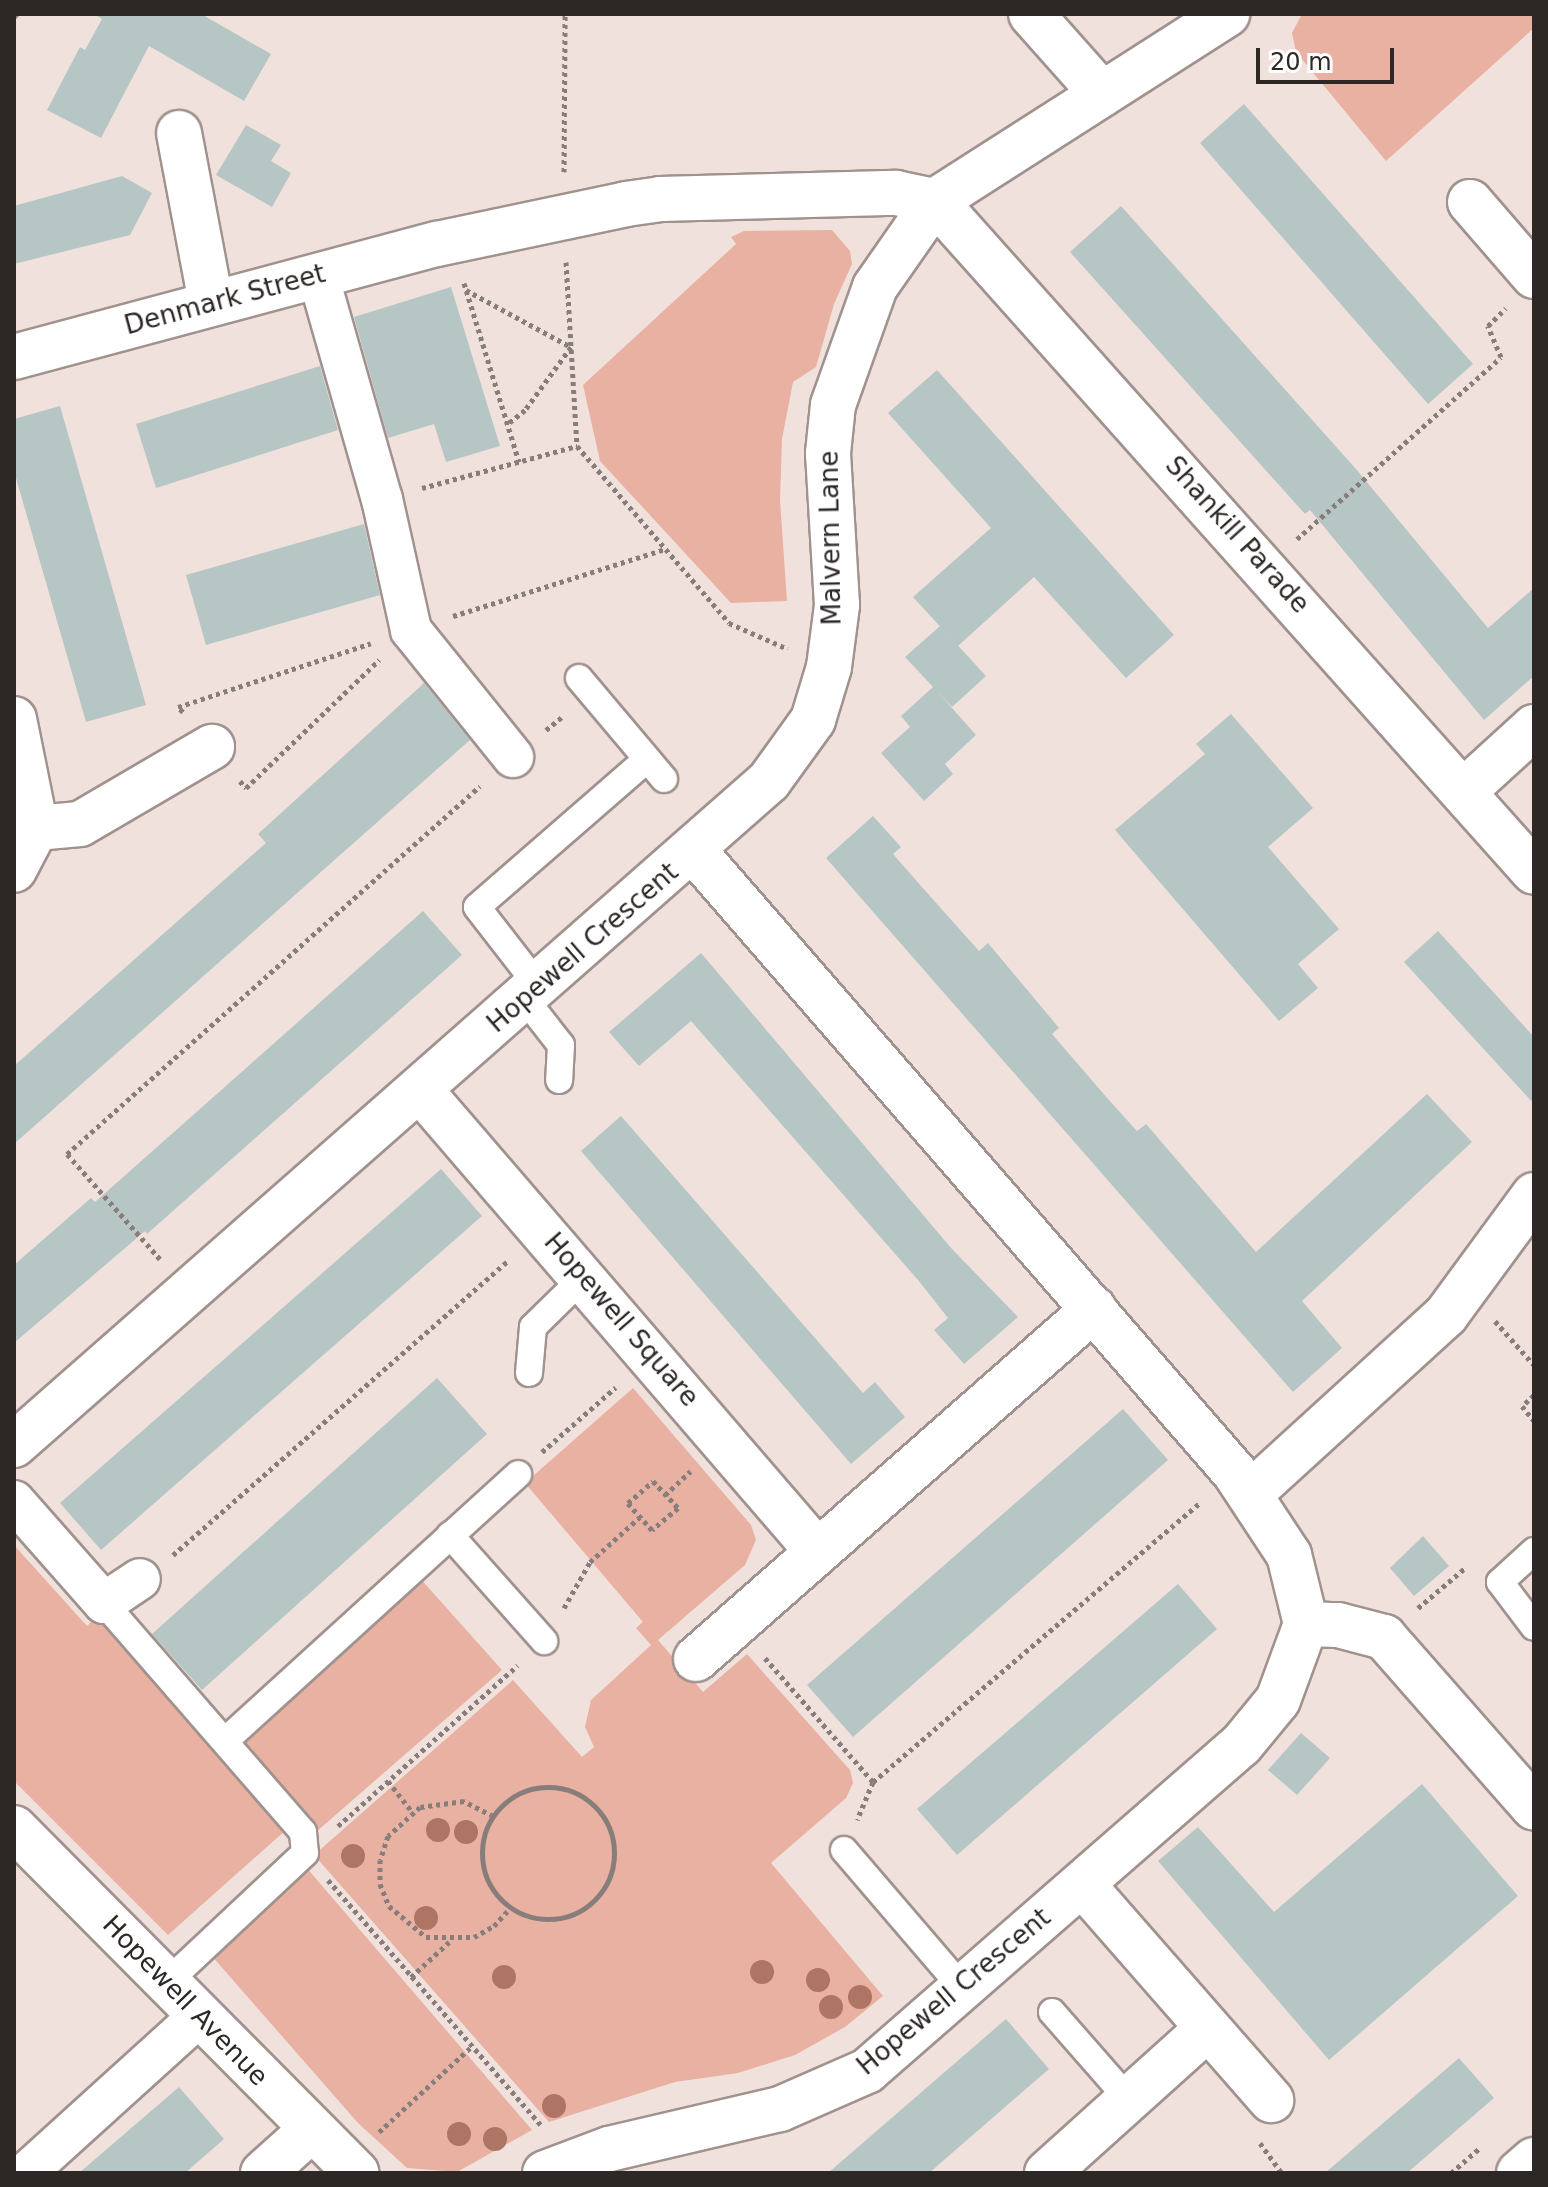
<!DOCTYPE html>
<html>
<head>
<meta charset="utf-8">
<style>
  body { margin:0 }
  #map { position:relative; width:1548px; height:2187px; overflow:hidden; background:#f1e1dd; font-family:"DejaVu Sans",sans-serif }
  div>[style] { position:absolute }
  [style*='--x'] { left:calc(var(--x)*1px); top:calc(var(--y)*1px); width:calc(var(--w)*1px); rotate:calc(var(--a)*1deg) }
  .green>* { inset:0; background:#e8b1a2 }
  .building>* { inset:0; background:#b6c6c5 }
  .path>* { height:5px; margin-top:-2.5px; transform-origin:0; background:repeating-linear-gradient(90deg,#877d7a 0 4px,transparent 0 8px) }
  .path>.ring { margin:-2.5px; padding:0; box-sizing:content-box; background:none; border:5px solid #877d7a; border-radius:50% }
  .roads { filter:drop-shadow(2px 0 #a0928e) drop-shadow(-2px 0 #a0928e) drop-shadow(0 2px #a0928e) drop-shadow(0 -2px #a0928e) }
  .service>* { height:26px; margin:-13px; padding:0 13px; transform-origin:13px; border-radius:13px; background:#fff }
  .pedestrian>* { height:40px; margin:-20px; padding:0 20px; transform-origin:20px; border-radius:20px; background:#fff }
  .minor>* { height:44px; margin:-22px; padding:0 22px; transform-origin:22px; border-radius:22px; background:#fff }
  .trees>* { width:24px; height:24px; margin:-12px; border-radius:50%; background:#ae7564 }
  span { translate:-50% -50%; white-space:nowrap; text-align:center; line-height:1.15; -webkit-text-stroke:8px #fff; paint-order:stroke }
  .street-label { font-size:26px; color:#2d2826 }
  .frame { position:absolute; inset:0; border:16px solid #2d2826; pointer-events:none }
  .scale { position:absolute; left:1256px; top:48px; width:138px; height:36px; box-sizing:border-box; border:4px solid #2d2826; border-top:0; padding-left:10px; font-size:24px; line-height:28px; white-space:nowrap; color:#2d2826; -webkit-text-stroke:6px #fff; paint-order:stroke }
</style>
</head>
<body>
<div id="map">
  <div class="green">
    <i style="clip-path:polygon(1302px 14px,1534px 14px,1534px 28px,1386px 161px,1296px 52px,1292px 33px)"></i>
    <i style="clip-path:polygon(832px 230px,850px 251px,852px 264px,834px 304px,816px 367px,793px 382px,782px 439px,780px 500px,787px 601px,731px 603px,600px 461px,583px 385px,736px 244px,731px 237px,744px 231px)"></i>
    <i style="clip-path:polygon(633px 1388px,751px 1525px,756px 1540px,745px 1565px,658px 1640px,703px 1692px,747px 1654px,850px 1770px,853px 1783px,846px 1798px,771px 1863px,883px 1996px,845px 2027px,795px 2055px,738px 2073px,675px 2082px,549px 2122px,314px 1855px,513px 1680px,582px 1757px,594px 1747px,585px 1727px,591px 1700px,651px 1645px,636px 1628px,643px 1622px,525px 1483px)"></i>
    <i style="clip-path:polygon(14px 1545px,87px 1626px,102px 1612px,287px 1829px,168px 1935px,14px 1781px)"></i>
    <i style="clip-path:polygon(418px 1576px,502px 1670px,316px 1832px,237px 1737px)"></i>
    <i style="clip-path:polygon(305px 1866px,532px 2130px,457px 2172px,407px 2168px,358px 2123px,211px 1955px)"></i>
  </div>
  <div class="building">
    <i style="clip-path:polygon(94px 14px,201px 14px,271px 54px,244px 101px,149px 46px,101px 138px,47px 110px,80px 47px,85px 50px,102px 19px)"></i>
    <i style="clip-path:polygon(1244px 104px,1473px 364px,1428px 404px,1200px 143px)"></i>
    <i style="clip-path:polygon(246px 125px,281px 145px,271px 161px,291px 173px,272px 207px,216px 175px)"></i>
    <i style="clip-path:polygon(122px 176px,152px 193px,130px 235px,14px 264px,14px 206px)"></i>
    <i style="clip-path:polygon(1121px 206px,1356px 469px,1488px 628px,1534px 588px,1534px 676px,1484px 720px,1310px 510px,1305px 514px,1070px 252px)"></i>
    <i style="clip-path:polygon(451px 287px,500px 446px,446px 462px,434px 424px,388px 438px,354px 317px)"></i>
    <i style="clip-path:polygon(320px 366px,338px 430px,156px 488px,136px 424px)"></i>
    <i style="clip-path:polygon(937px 370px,1174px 635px,1126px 678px,1034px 577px,958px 646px,913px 597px,991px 528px,888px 413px)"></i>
    <i style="clip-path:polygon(60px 406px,146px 705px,86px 722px,14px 471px,14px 419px)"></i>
    <i style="clip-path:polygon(364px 524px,380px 595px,206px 645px,186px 575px)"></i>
    <i style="clip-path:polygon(940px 626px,986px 676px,952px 707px,937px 691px,976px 735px,945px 764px,953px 774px,924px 801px,881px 753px,910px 727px,901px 716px,933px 687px,905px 657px)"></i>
    <i style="clip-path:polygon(424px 683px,470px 740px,14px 1144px,14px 1066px,266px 843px,258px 834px)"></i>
    <i style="clip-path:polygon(1231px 714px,1313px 808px,1268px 847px,1339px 929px,1298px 964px,1318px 988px,1279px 1021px,1115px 830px,1205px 754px,1196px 744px)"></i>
    <i style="clip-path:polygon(873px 816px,901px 847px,893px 854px,921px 886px,979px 951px,988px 943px,1059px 1028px,1052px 1034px,1108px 1099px,1137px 1131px,1146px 1124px,1256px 1252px,1427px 1094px,1472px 1142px,1302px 1301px,1342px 1348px,1293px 1392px,826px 858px)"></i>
    <i style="clip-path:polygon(423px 911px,462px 955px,147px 1234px,145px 1231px,14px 1343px,14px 1265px,91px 1198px,95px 1202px)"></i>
    <i style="clip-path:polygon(1438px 931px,1534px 1037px,1534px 1104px,1404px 962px)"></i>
    <i style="clip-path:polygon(701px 953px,952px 1249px,1018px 1317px,964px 1364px,934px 1330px,948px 1318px,918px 1280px,691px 1021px,639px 1066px,609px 1032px)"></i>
    <i style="clip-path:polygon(621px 1116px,863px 1393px,875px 1382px,905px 1417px,851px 1464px,581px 1151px)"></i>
    <i style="clip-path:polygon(441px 1169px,482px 1216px,101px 1550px,60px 1503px)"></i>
    <i style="clip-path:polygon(437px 1378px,487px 1434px,202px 1690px,152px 1634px)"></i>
    <i style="clip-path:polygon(1123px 1409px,1168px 1460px,853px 1737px,807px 1685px)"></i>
    <i style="clip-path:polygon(1423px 1536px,1449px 1566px,1414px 1596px,1390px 1568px)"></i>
    <i style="clip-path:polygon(1178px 1584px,1217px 1629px,957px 1855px,917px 1809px)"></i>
    <i style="clip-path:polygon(1301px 1733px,1330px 1758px,1297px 1795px,1268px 1770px)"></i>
    <i style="clip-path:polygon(1422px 1784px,1518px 1896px,1329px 2060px,1158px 1861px,1198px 1827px,1274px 1912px)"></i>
    <i style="clip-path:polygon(1006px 2019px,1049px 2069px,929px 2173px,828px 2173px)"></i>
    <i style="clip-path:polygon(1459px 2058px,1494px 2098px,1407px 2173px,1325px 2173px)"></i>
    <i style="clip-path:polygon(179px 2087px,224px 2139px,185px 2173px,79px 2173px)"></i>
  </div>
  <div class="path">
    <i style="--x:14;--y:17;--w:4;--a:-45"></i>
    <i style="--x:564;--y:172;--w:158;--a:-89.6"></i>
    <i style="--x:566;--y:262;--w:184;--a:86.6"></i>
    <i style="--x:577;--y:446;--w:233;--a:49.3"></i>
    <i style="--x:729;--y:623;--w:64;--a:23.8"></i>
    <i style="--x:464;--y:283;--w:187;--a:72.9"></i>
    <i style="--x:466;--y:290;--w:119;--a:28.5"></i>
    <i style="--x:571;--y:347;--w:78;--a:126.1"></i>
    <i style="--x:525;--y:410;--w:22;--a:141"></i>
    <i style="--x:422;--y:488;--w:161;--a:-15.2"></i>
    <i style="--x:1297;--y:539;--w:273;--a:-41.7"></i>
    <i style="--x:1501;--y:357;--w:34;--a:-113"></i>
    <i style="--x:1488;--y:326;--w:25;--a:-45"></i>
    <i style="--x:453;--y:616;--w:223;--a:-17.5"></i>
    <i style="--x:183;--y:712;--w:7;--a:-135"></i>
    <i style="--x:178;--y:707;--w:203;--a:-18.3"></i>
    <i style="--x:546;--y:730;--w:22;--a:-39"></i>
    <i style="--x:240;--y:781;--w:9;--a:49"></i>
    <i style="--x:246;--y:788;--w:185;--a:-43.9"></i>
    <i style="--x:160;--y:1259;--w:140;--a:-131.5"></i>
    <i style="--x:67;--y:1154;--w:553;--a:-41.7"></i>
    <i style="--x:1495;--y:1321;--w:59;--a:48.4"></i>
    <i style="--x:1534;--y:1395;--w:16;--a:137"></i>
    <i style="--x:1522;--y:1406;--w:19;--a:51"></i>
    <i style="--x:542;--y:1452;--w:98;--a:-41.3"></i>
    <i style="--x:653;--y:1481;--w:37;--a:47"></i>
    <i style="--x:678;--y:1508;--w:34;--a:140"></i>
    <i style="--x:652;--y:1530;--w:36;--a:-132"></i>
    <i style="--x:628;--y:1503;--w:33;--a:-41"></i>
    <i style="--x:665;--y:1495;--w:35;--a:-43"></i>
    <i style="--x:173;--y:1555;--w:446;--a:-41.3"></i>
    <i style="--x:564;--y:1608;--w:53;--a:-60.5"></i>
    <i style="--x:590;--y:1562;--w:67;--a:-42"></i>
    <i style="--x:1418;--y:1608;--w:62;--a:-40.4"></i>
    <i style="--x:765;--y:1658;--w:164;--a:48.9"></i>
    <i style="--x:873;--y:1782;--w:41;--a:112.8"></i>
    <i style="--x:388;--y:1781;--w:39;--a:52"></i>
    <i style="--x:873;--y:1782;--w:431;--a:-40.5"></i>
    <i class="ring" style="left:482px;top:1787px;width:127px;height:127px"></i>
    <i style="--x:493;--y:1816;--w:33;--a:-153"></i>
    <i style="--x:464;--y:1801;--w:44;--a:172.2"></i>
    <i style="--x:420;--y:1807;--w:43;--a:137.8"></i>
    <i style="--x:388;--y:1836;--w:25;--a:108"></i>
    <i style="--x:380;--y:1860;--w:24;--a:90"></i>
    <i style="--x:380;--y:1884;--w:24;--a:68"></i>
    <i style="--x:389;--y:1906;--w:48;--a:40"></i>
    <i style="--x:426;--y:1937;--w:48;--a:0"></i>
    <i style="--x:474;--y:1937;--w:23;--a:-29"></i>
    <i style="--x:494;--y:1926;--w:24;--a:-48"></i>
    <i style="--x:338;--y:1826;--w:241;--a:-41.8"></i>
    <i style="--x:328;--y:1880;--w:326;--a:49"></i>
    <i style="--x:411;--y:1977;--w:52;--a:-42.6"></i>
    <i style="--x:379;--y:2132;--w:125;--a:-42.7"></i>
    <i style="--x:1260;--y:2143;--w:37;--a:54"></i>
    <i style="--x:1451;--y:2173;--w:38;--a:-41"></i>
  </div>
  <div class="roads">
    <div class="service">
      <i style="--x:579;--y:678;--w:132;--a:49.9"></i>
      <i style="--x:539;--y:987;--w:101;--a:-127.8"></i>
      <i style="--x:477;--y:907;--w:225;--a:-41"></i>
      <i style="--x:525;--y:999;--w:58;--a:52"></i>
      <i style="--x:561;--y:1045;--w:35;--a:93"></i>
      <i style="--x:529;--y:1373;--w:46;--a:-85"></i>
      <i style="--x:533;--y:1327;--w:71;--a:-44.4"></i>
      <i style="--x:450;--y:1535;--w:142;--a:48.4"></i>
      <i style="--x:1534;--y:1551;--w:46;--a:137.6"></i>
      <i style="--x:1500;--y:1582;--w:56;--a:52.9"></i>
      <i style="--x:104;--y:1603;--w:303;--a:49"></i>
      <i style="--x:303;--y:1832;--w:21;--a:85"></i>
      <i style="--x:305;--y:1853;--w:189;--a:136.9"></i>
      <i style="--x:226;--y:1740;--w:395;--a:-42.3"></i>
      <i style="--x:844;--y:1850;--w:183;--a:49.4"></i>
      <i style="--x:1052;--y:2012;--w:117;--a:48.8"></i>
    </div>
    <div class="pedestrian">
      <i style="--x:318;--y:275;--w:233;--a:74.1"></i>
      <i style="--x:382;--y:499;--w:134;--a:77.5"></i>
      <i style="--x:411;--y:630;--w:163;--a:51.2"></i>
      <i style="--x:14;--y:1501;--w:136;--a:48.6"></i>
      <i style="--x:104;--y:1603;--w:43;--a:-33.7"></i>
      <i style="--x:26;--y:2173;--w:234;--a:-42.2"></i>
    </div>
    <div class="minor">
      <i style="--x:1031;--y:14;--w:107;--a:48.4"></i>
      <i style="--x:179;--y:133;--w:172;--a:79.3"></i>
      <i style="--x:935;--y:201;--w:899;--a:48.24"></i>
      <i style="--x:1470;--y:202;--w:98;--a:49.1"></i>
      <i style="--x:14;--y:357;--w:438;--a:-15"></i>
      <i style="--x:437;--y:244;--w:193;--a:-11.9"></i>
      <i style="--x:626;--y:204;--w:34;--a:-8"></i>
      <i style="--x:660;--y:199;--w:236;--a:-1.5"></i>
      <i style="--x:896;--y:193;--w:40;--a:12"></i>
      <i style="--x:14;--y:719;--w:111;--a:78.6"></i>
      <i style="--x:36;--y:828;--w:47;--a:117.6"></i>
      <i style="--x:1464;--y:791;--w:95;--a:-42.4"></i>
      <i style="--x:36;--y:828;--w:44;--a:-5.2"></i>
      <i style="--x:80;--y:824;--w:153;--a:-30.3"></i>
      <i style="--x:421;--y:1091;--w:608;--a:49.27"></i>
      <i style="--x:14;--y:1445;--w:1005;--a:-41.33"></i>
      <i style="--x:769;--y:781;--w:75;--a:-54.2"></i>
      <i style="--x:813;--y:720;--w:55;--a:-73.2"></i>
      <i style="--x:829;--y:667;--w:63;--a:-82.6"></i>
      <i style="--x:837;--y:605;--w:152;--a:-93.4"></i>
      <i style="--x:828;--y:453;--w:48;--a:-84.1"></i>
      <i style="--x:833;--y:405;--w:125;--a:-70.4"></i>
      <i style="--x:875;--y:287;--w:105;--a:-55.1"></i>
      <i style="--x:935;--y:201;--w:347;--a:-32.6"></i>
      <i style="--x:1251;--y:1493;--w:264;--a:-42.4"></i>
      <i style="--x:1446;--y:1315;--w:149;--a:-53.7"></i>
      <i style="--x:1306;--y:1624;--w:32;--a:2"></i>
      <i style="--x:1338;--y:1625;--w:48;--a:14.6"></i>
      <i style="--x:1384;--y:1637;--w:227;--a:48.7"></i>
      <i style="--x:696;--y:1659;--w:530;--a:-41.33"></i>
      <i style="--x:14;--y:1828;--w:486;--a:45.2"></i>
      <i style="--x:1083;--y:1885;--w:286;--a:48.8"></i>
      <i style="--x:263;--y:2173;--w:64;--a:-41.9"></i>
      <i style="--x:545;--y:2173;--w:68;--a:-20.6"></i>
      <i style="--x:609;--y:2149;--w:176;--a:-13.2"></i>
      <i style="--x:780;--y:2109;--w:95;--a:-23.6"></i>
      <i style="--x:867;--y:2071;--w:496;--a:-41.1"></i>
      <i style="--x:1241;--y:1745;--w:58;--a:-50.6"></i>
      <i style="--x:1278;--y:1700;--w:81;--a:-69.8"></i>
      <i style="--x:1306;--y:1624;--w:71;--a:-103.8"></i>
      <i style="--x:1289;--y:1555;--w:98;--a:-123.4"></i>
      <i style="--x:1235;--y:1473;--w:824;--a:-131.02"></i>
      <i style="--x:1047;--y:2173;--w:215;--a:-42"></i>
      <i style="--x:1519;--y:2173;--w:20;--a:-41"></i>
    </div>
  </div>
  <div class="trees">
    <i style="left:438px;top:1830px"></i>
    <i style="left:466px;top:1832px"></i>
    <i style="left:353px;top:1856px"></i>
    <i style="left:426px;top:1918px"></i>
    <i style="left:762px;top:1972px"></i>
    <i style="left:504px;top:1977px"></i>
    <i style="left:818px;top:1980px"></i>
    <i style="left:860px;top:1997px"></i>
    <i style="left:831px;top:2007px"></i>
    <i style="left:554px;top:2106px"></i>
    <i style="left:459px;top:2134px"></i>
    <i style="left:495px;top:2139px"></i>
  </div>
  <div class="street-label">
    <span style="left:225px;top:300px;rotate:-15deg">Denmark Street</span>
    <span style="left:1237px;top:535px;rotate:48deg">Shankill Parade</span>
    <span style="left:831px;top:538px;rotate:-91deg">Malvern Lane</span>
    <span style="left:583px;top:948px;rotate:-41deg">Hopewell Crescent</span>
    <span style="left:621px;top:1320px;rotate:49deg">Hopewell Square</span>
    <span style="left:954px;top:1992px;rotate:-40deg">Hopewell Crescent</span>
    <span style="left:185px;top:2001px;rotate:46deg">Hopewell Avenue</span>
  </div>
  <div class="frame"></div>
  <div class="scale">20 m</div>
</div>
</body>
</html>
